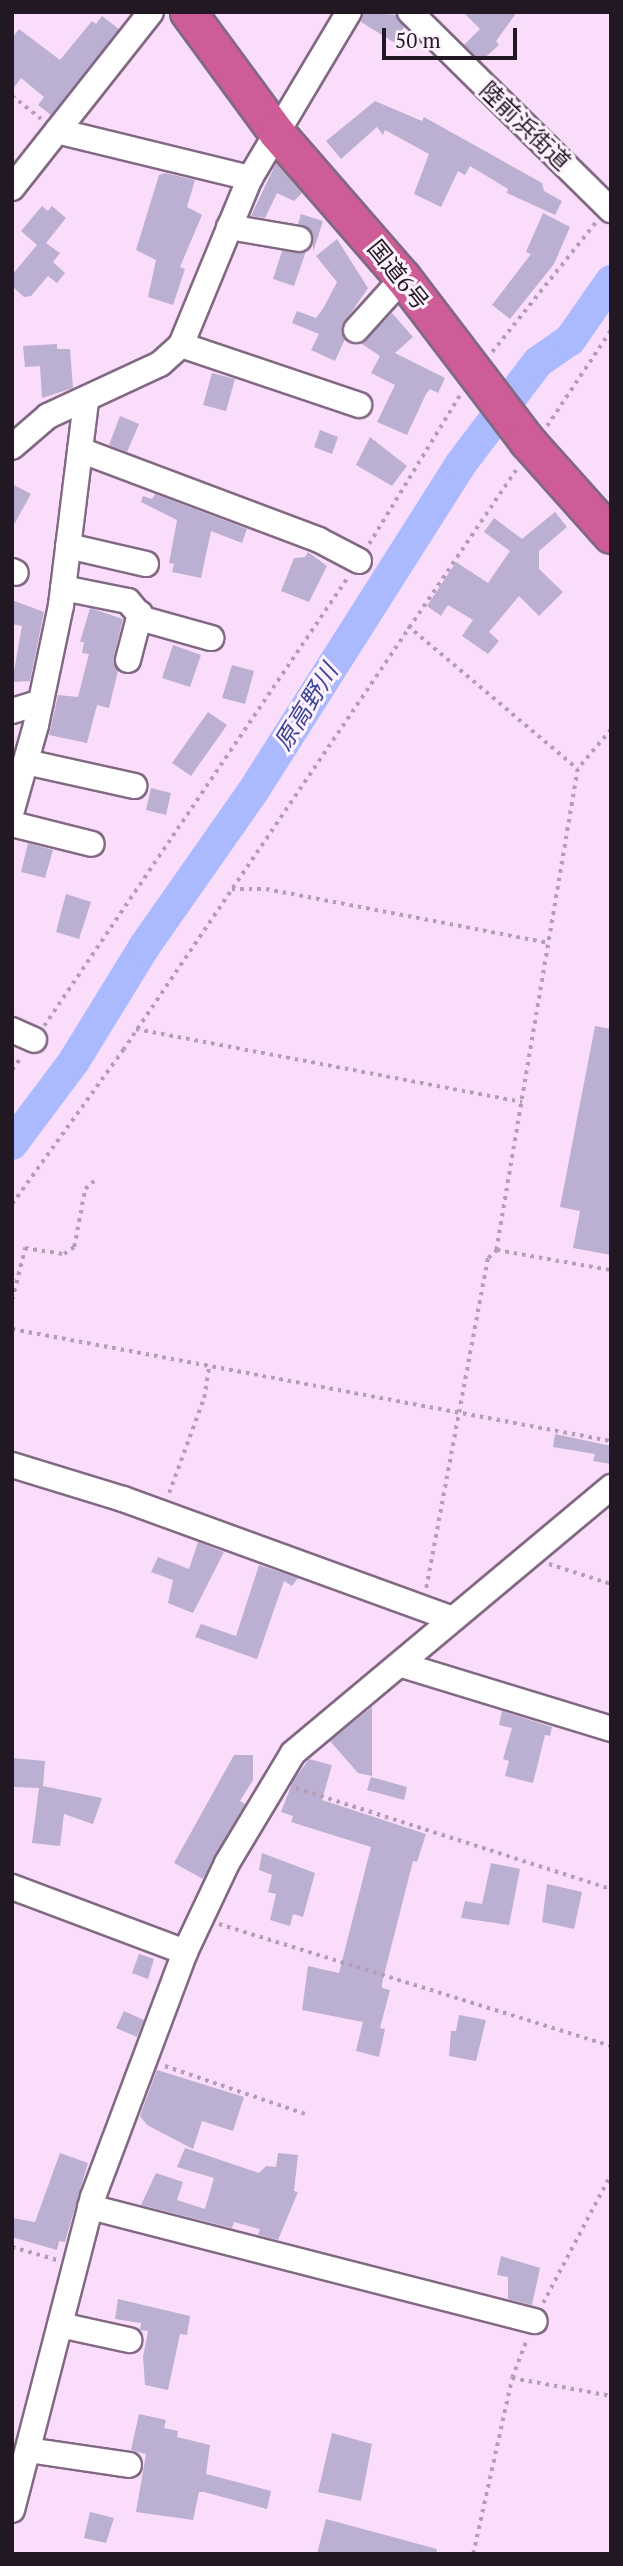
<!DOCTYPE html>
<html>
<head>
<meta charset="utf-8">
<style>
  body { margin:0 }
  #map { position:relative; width:623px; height:2566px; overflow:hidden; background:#faddfa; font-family:"PT Serif","Noto Sans JP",serif }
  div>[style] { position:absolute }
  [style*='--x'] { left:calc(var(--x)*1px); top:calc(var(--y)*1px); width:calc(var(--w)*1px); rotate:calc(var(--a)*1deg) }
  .river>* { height:32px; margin:-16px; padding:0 16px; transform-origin:16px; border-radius:16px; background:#abbaff }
  .building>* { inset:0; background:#bbb0d2 }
  .path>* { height:3.5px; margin-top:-1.75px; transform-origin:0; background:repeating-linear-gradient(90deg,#b59eb5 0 3.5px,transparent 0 8.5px) }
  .roads { filter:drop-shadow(2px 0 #826983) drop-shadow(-2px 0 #826983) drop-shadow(0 2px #826983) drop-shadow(0 -2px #826983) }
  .minor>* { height:24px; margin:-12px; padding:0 12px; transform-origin:12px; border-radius:12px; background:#fff }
  .highway>* { height:35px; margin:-17.5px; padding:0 17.5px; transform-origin:17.5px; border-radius:17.5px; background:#ce5c96 }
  span { translate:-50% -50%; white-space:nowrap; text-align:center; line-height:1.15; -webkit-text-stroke:6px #fcf1fd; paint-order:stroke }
  .street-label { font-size:23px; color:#221823 }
  .water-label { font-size:24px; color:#3c4594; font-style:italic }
  .frame { position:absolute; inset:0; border:14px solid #221823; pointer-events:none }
  .scale { position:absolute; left:382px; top:28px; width:135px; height:32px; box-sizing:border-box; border:4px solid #221823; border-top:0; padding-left:9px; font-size:21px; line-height:24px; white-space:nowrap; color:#221823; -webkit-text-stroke:5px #fcf1fd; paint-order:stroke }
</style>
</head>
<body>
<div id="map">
  <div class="river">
    <i style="--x:12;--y:1144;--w:104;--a:-53.2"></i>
    <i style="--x:74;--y:1061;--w:134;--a:-58.4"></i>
    <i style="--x:144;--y:947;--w:188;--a:-55"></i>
    <i style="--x:252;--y:793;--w:388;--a:-57.6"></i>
    <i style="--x:460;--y:465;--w:129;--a:-52.9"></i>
    <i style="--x:538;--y:362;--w:39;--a:-35"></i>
    <i style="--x:570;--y:340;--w:72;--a:-55.2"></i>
  </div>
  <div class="building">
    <i style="clip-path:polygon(364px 12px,396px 15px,404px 27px,395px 43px,361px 22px)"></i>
    <i style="clip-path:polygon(463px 12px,517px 12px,496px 41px,499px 45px,481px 61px,464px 45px,480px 29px)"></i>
    <i style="clip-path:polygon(102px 16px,119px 29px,51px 115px,38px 105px,44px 97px,21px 78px,12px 90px,12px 38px,19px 29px,60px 60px,92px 21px,96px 24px)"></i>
    <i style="clip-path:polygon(375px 101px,422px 121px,424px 117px,542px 183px,544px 191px,562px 201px,555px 215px,507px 193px,508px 189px,470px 166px,465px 175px,458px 171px,441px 207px,414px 194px,429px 154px,385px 130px,383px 135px,377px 127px,341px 159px,326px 141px)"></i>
    <i style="clip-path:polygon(276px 163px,302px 193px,294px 201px,277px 193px,265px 218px,251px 216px)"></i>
    <i style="clip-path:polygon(165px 173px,195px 180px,187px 207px,202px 215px,180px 267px,185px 269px,173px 305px,148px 297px,156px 260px,136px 250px,159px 175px)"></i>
    <i style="clip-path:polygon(42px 206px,48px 211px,52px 206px,66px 218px,46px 243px,60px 253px,53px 262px,65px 273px,57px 283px,48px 276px,31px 296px,24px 297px,12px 286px,12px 275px,37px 245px,21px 231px)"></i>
    <i style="clip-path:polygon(543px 213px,570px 227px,554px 264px,510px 319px,492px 305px,531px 254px,526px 252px)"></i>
    <i style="clip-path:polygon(301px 214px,323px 221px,313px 252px,313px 233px,298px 224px)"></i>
    <i style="clip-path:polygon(337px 239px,368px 288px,342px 326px,345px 339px,335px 361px,311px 350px,319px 334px,292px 323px,297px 311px,316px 318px,324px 307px,337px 282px,316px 256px)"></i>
    <i style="clip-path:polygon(282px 251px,306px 251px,294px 286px,273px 279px)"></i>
    <i style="clip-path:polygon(392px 313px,413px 337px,395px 353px,445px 378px,438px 393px,430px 389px,426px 394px,407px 435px,377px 422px,395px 385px,371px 373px,380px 356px,362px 344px)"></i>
    <i style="clip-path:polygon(57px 344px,57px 349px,70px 349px,73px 388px,42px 398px,40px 366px,25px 367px,23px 346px)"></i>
    <i style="clip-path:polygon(212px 373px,235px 379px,226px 411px,203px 405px)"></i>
    <i style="clip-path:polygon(120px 416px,139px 424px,127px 452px,109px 445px)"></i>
    <i style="clip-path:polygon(320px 430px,338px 437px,332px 454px,314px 447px)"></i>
    <i style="clip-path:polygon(370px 437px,407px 466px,392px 486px,356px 465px)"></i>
    <i style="clip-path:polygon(12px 484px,31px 494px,12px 528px)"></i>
    <i style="clip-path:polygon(155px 494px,247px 529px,242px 543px,211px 531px,201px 578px,172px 572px,174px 564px,169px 563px,177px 520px,141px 502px,143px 496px,152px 499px)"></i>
    <i style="clip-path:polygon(555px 512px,567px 527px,539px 551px,539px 569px,563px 592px,539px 616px,519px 596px,489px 632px,499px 641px,488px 654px,462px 636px,473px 620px,448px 605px,441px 616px,427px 606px,456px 562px,488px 583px,510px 551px,484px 532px,494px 518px,522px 539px)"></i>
    <i style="clip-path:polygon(308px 552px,327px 566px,309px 602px,281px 591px,294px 558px,305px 557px)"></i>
    <i style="clip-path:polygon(12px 600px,44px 612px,30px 681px,12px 682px,22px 626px,12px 624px)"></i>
    <i style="clip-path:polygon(90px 608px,123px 619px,114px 656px,118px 671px,109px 708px,97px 705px,87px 743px,49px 735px,58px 695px,78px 697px,89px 654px,82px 653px,84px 642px,80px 642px)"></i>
    <i style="clip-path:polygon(173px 645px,201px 655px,190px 687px,162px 678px)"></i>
    <i style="clip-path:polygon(232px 665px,254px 671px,245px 704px,222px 698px)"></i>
    <i style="clip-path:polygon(208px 712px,227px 725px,191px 776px,172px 763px)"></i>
    <i style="clip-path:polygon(151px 788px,171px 793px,166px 815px,146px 810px)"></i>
    <i style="clip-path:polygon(28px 843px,53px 850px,45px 878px,21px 872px)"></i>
    <i style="clip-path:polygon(66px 894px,91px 902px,79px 939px,56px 932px)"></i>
    <i style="clip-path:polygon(595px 1026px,611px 1029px,611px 1255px,573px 1248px,580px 1211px,560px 1207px)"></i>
    <i style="clip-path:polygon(555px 1434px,611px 1446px,611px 1464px,593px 1461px,595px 1454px,553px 1447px)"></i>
    <i style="clip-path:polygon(198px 1542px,224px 1552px,193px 1613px,168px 1603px,173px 1580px,151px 1572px,158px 1557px,189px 1569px)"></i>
    <i style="clip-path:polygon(259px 1565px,298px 1578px,292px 1586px,284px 1581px,257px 1659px,195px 1637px,201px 1624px,236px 1636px)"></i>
    <i style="clip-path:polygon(372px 1707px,372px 1776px,358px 1773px,330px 1741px)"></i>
    <i style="clip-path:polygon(502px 1711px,552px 1727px,550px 1736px,545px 1735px,533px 1783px,505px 1776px,509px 1761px,503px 1759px,512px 1728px,499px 1725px)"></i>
    <i style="clip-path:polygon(234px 1755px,253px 1755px,253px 1780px,240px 1801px,245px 1804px,203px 1879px,174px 1863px)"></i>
    <i style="clip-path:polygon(12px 1758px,45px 1761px,43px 1786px,102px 1798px,93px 1824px,64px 1814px,60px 1846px,32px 1843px,39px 1788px,14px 1787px)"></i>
    <i style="clip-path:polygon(309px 1759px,332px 1765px,322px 1800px,426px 1834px,417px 1862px,413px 1861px,382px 1983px,382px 1988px,390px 1990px,380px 2028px,385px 2029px,379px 2057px,356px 2051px,363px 2022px,302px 2010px,308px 1966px,339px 1973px,371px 1847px,291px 1822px,293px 1816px,281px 1812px,293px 1781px)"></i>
    <i style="clip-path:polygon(371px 1777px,407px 1787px,404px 1800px,367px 1790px)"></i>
    <i style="clip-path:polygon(262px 1853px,315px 1873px,303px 1917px,293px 1914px,290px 1926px,270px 1920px,276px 1894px,268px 1892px,272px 1875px,259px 1870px)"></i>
    <i style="clip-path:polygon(491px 1863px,520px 1869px,509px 1925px,461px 1918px,465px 1901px,482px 1904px)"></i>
    <i style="clip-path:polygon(547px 1884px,582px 1892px,574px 1929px,542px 1922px)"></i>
    <i style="clip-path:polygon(139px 1954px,154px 1959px,148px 1979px,132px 1973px)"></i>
    <i style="clip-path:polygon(124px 2011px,144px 2020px,137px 2037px,116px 2028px)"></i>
    <i style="clip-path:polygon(459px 2015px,486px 2020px,476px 2061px,449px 2056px,451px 2031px,456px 2031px)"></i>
    <i style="clip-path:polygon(157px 2070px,244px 2097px,233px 2131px,202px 2121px,193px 2149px,147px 2125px,140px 2116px)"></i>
    <i style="clip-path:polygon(185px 2148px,259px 2173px,266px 2166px,276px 2167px,278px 2153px,298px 2155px,294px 2191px,298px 2192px,278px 2240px,258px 2235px,260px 2229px,234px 2222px,232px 2228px,141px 2205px,156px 2173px,183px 2182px,177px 2200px,205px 2209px,214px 2178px,177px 2167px)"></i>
    <i style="clip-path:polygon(60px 2153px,88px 2163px,65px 2242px,59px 2241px,57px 2250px,12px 2237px,12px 2218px,35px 2222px)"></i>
    <i style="clip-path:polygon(501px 2256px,540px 2268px,532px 2305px,508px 2299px,508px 2277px,497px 2275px)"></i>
    <i style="clip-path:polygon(118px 2299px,190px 2316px,187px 2335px,180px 2334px,168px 2390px,145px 2385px,143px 2357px,148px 2331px,140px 2330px,141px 2323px,115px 2319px)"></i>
    <i style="clip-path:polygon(139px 2414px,166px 2420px,164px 2428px,178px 2431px,177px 2437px,210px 2445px,206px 2474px,271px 2491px,267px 2509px,204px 2492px,199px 2492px,193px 2520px,136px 2512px,146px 2454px,131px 2450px)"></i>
    <i style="clip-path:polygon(332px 2433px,372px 2444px,361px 2501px,318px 2492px)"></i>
    <i style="clip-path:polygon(90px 2512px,114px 2518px,106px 2543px,84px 2538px)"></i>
    <i style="clip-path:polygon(326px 2519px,437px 2549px,436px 2554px,317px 2554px)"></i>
  </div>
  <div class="path">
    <i style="--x:12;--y:96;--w:37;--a:38"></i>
    <i style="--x:492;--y:352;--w:166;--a:-51.3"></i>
    <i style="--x:547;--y:426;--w:115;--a:-56.3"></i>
    <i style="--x:369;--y:544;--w:175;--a:-58.6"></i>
    <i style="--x:408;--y:626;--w:222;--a:40.1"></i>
    <i style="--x:611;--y:730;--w:51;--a:130.2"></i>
    <i style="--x:578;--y:769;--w:488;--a:99.6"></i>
    <i style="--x:497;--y:1250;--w:116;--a:10"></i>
    <i style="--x:232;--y:889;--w:34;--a:0"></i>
    <i style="--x:266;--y:889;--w:287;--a:10.8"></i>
    <i style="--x:44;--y:1026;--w:542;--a:-55.9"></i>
    <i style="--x:136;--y:1029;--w:393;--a:10.7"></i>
    <i style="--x:12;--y:1070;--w:16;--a:-55"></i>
    <i style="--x:12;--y:1204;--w:190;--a:-54.2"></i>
    <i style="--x:123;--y:1050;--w:704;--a:-55.88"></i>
    <i style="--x:12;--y:1300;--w:54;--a:-76"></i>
    <i style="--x:25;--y:1248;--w:39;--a:9"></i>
    <i style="--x:64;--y:1254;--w:12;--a:-35"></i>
    <i style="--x:74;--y:1247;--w:59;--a:-79.3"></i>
    <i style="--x:85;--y:1189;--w:12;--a:-42"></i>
    <i style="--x:12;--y:1329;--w:609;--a:10.59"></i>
    <i style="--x:169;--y:1493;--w:101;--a:-69.8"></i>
    <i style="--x:204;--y:1398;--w:33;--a:-81"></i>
    <i style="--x:549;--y:1564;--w:65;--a:17.9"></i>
    <i style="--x:426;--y:1588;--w:336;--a:-79.4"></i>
    <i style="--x:488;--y:1258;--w:12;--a:-42"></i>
    <i style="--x:296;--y:1788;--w:331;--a:17.8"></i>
    <i style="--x:219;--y:1924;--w:411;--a:17.3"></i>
    <i style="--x:165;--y:2066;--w:148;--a:18.9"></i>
    <i style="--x:12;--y:2247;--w:47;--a:16.1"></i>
    <i style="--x:543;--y:2303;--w:146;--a:-62.2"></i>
    <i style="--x:512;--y:2378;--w:101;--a:10.3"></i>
    <i style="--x:473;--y:2554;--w:180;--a:-77.5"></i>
    <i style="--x:512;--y:2378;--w:42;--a:-69"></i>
  </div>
  <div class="roads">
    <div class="minor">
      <i style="--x:410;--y:12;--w:282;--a:44.6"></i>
      <i style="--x:57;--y:131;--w:199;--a:13.7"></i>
      <i style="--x:12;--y:188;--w:224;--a:-51.7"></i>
      <i style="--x:229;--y:227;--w:71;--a:9.7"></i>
      <i style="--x:356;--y:330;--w:70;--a:-47.9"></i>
      <i style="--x:181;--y:345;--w:188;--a:18.6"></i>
      <i style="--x:12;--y:447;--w:48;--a:-40.7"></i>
      <i style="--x:48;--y:416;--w:123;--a:-24.9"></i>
      <i style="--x:160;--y:364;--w:28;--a:-42"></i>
      <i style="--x:181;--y:345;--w:181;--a:-67.6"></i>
      <i style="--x:250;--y:178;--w:193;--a:-59.2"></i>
      <i style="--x:80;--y:450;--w:255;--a:20.6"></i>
      <i style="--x:319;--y:540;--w:45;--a:27.7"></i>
      <i style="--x:68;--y:546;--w:80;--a:13"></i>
      <i style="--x:12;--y:571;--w:4;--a:27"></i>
      <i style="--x:63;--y:588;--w:66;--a:11.3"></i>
      <i style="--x:128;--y:601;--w:23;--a:50"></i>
      <i style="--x:143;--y:619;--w:71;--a:15.6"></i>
      <i style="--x:128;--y:660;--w:48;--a:-75.4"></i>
      <i style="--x:12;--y:711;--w:30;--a:-17"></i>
      <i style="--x:26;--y:762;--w:111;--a:12.5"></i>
      <i style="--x:12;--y:810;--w:88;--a:-74.2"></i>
      <i style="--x:36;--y:725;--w:123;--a:-78.2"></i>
      <i style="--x:61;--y:605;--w:205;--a:-83"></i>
      <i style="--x:12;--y:824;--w:82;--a:14"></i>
      <i style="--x:12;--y:1030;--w:24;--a:24"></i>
      <i style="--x:12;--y:1465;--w:116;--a:17"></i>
      <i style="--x:123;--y:1499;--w:350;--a:20"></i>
      <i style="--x:402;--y:1665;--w:219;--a:17"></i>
      <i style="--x:12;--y:1887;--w:185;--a:20.6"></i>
      <i style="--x:90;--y:2207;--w:459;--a:14.4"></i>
      <i style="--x:60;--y:2325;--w:71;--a:12.3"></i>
      <i style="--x:28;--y:2450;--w:102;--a:8.4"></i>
      <i style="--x:12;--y:2510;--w:323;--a:-75.5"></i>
      <i style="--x:93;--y:2197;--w:262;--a:-69.4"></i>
      <i style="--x:185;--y:1952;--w:98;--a:-64.7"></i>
      <i style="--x:227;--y:1863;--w:128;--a:-59"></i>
      <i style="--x:293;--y:1753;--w:415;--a:-39.9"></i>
    </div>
    <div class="highway">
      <i style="--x:188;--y:12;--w:149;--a:53.7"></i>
      <i style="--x:276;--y:132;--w:194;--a:49"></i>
      <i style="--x:403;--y:278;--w:205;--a:52.7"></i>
      <i style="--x:527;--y:441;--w:126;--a:48.2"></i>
    </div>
  </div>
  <div class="street-label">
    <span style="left:525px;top:126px;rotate:44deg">陸前浜街道</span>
    <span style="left:398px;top:275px;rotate:51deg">国道6号</span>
  </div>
  <div class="water-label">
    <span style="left:306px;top:707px;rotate:-58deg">原高野川</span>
  </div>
  <div class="frame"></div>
  <div class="scale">50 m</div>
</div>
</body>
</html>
